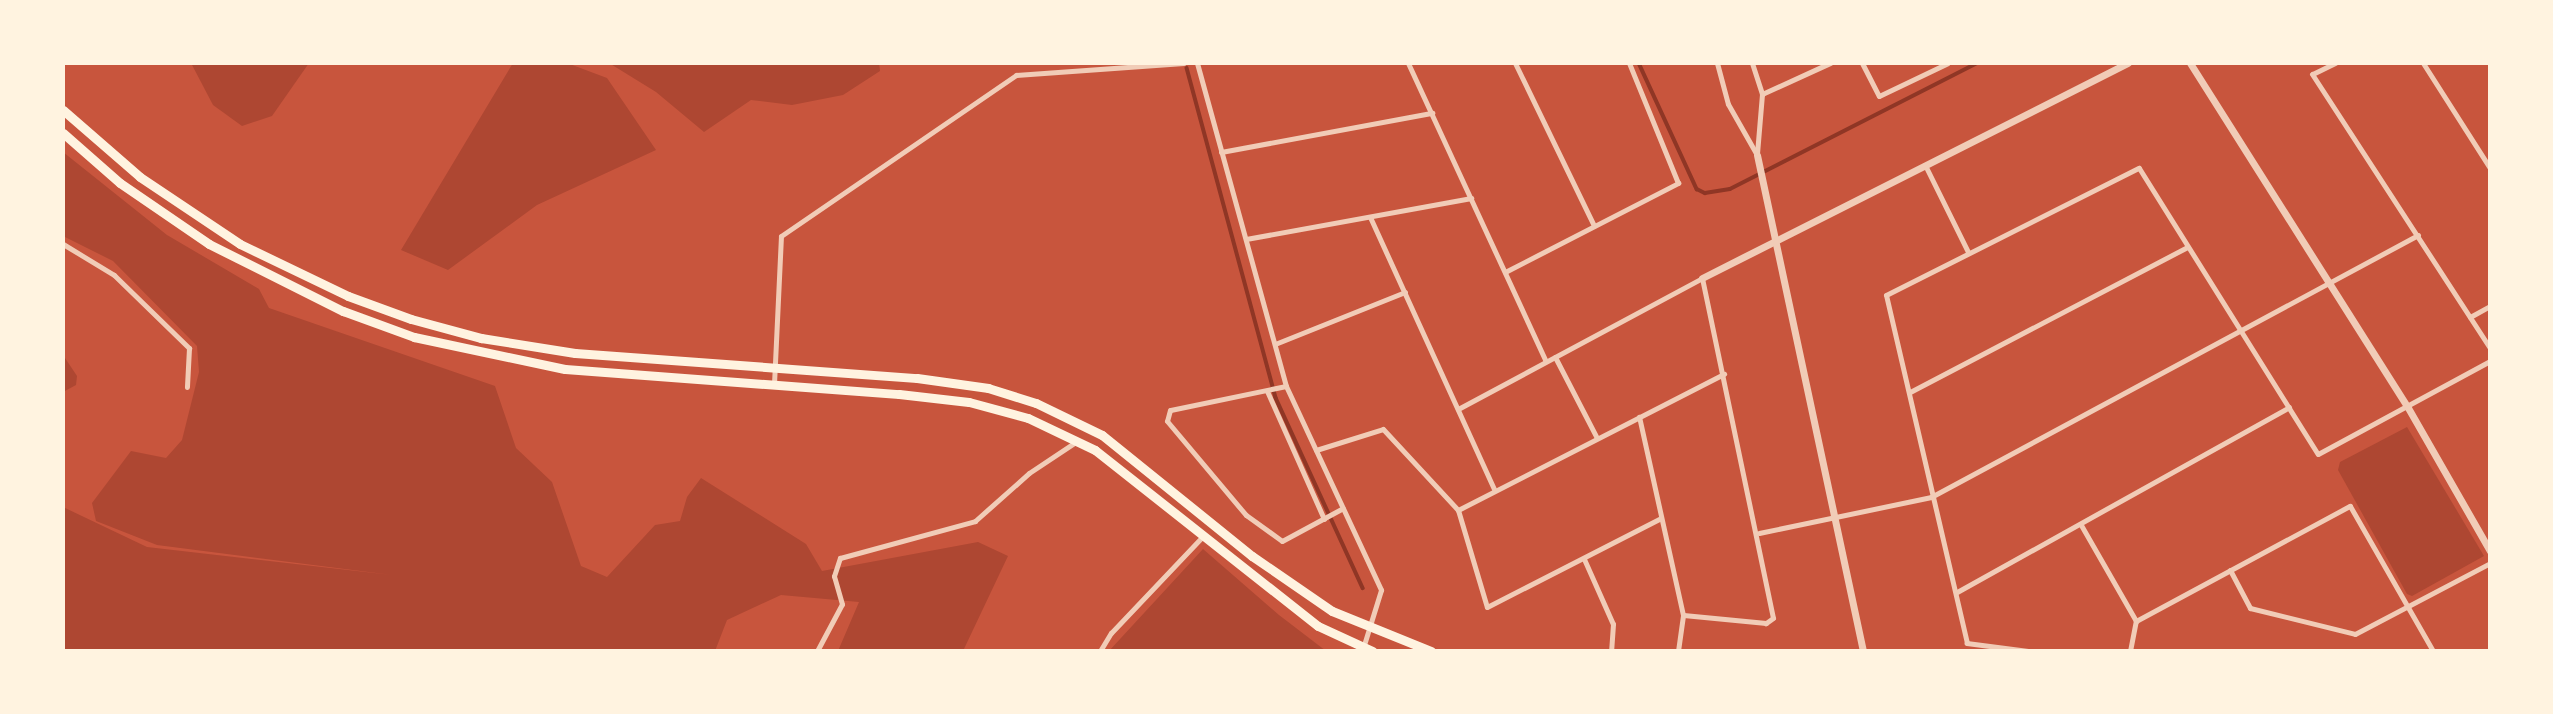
<!DOCTYPE html>
<html>
<head>
<meta charset="utf-8">
<style>
  body { margin:0 }
  #map { position:relative; width:2553px; height:714px; overflow:hidden; background:#c8553d; font-family:Montserrat,sans-serif }
  div>[style] { position:absolute }
  [style*='--x'] { left:calc(var(--x)*1px); top:calc(var(--y)*1px); width:calc(var(--w)*1px); rotate:calc(var(--a)*1deg) }
  .green>* { inset:0; background:#ae4732 }
  .stream>* { height:3.5px; margin:-1.75px; padding:0 1.75px; transform-origin:1.75px; border-radius:1.75px; background:#8f3625 }
  .minor>* { height:5px; margin:-2.5px; padding:0 2.5px; transform-origin:2.5px; border-radius:2.5px; background:#f1ccb7 }
  .tertiary>* { height:7px; margin:-3.5px; padding:0 3.5px; transform-origin:3.5px; border-radius:3.5px; background:#f1ccb7 }
  .primary>* { height:9px; margin:-4.5px; padding:0 4.5px; transform-origin:4.5px; border-radius:4.5px; background:#fff3e0 }
  span { translate:-50% -50%; white-space:nowrap; text-align:center; line-height:1.15; -webkit-text-stroke:5px #fff3e0; paint-order:stroke }
  .frame { position:absolute; inset:0; border:65px solid #fff3e0; pointer-events:none }
</style>
</head>
<body>
<div id="map">
  <div class="green">
    <i style="clip-path:polygon(191px 63px,309px 63px,272px 116px,242px 126px,213px 105px)"></i>
    <i style="clip-path:polygon(513px 63px,567px 63px,607px 78px,656px 150px,537px 205px,448px 270px,401px 250px)"></i>
    <i style="clip-path:polygon(609px 63px,879px 63px,880px 71px,843px 95px,792px 105px,751px 100px,704px 132px,656px 92px)"></i>
    <i style="clip-path:polygon(63px 152px,167px 235px,259px 289px,269px 308px,495px 386px,516px 448px,552px 482px,581px 566px,607px 577px,655px 525px,680px 521px,687px 497px,701px 478px,806px 544px,822px 571px,978px 542px,1008px 556px,963px 651px,838px 651px,859px 602px,781px 595px,727px 620px,715px 651px,63px 651px,63px 507px,147px 547px,392px 575px,157px 545px,96px 521px,92px 503px,131px 451px,166px 458px,182px 440px,199px 372px,197px 346px,113px 261px,63px 236px)"></i>
    <i style="clip-path:polygon(63px 355px,77px 376px,76px 385px,63px 392px)"></i>
    <i style="clip-path:polygon(2407px 427px,2484px 556px,2412px 596px,2407px 594px,2338px 470px,2340px 462px)"></i>
    <i style="clip-path:polygon(1203px 549px,1279px 615px,1326px 651px,1109px 651px)"></i>
  </div>
  <div class="stream">
    <i style="--x:1639;--y:63;--w:139;--a:65.3"></i>
    <i style="--x:1697;--y:189;--w:9;--a:27"></i>
    <i style="--x:1705;--y:193;--w:25;--a:-9"></i>
    <i style="--x:1730;--y:189;--w:277;--a:-27"></i>
    <i style="--x:1187;--y:68;--w:342;--a:74.9"></i>
    <i style="--x:1276;--y:398;--w:209;--a:65.4"></i>
  </div>
  <div class="minor">
    <i style="--x:1197;--y:63;--w:335;--a:74.6"></i>
    <i style="--x:1286;--y:386;--w:225;--a:65"></i>
    <i style="--x:1381;--y:590;--w:61;--a:107.2"></i>
    <i style="--x:1408;--y:63;--w:328;--a:65.2"></i>
    <i style="--x:1515;--y:63;--w:181;--a:64.1"></i>
    <i style="--x:1717;--y:63;--w:42;--a:75"></i>
    <i style="--x:1728;--y:104;--w:59;--a:60.4"></i>
    <i style="--x:1752;--y:63;--w:33;--a:72"></i>
    <i style="--x:1762;--y:94;--w:59;--a:94.8"></i>
    <i style="--x:1862;--y:63;--w:37;--a:63"></i>
    <i style="--x:1879;--y:96;--w:76;--a:-25.6"></i>
    <i style="--x:2335;--y:63;--w:25;--a:154"></i>
    <i style="--x:2312;--y:74;--w:327;--a:57"></i>
    <i style="--x:2423;--y:63;--w:125;--a:57.5"></i>
    <i style="--x:1762;--y:94;--w:75;--a:-24.5"></i>
    <i style="--x:1221;--y:152;--w:215;--a:-10.5"></i>
    <i style="--x:1925;--y:165;--w:97;--a:63.7"></i>
    <i style="--x:1370;--y:217;--w:299;--a:65.5"></i>
    <i style="--x:1246;--y:239;--w:229;--a:-10.3"></i>
    <i style="--x:63;--y:244;--w:60;--a:31.3"></i>
    <i style="--x:114;--y:275;--w:105;--a:44.2"></i>
    <i style="--x:189;--y:348;--w:39;--a:93"></i>
    <i style="--x:1505;--y:272;--w:195;--a:-27.2"></i>
    <i style="--x:1678;--y:183;--w:130;--a:-112.2"></i>
    <i style="--x:2470;--y:317;--w:23;--a:-29"></i>
    <i style="--x:1275;--y:344;--w:140;--a:-21.8"></i>
    <i style="--x:1555;--y:357;--w:91;--a:62.6"></i>
    <i style="--x:774;--y:384;--w:148;--a:-87.3"></i>
    <i style="--x:781;--y:236;--w:285;--a:-34.4"></i>
    <i style="--x:1016;--y:75;--w:168;--a:-4.1"></i>
    <i style="--x:1286;--y:386;--w:118;--a:168.3"></i>
    <i style="--x:1170;--y:410;--w:11;--a:105"></i>
    <i style="--x:1167;--y:421;--w:123;--a:50"></i>
    <i style="--x:1246;--y:515;--w:44;--a:35.8"></i>
    <i style="--x:1282;--y:541;--w:69;--a:-28.4"></i>
    <i style="--x:1267;--y:391;--w:140;--a:66"></i>
    <i style="--x:1910;--y:392;--w:313;--a:-27.6"></i>
    <i style="--x:1458;--y:409;--w:277;--a:-28.2"></i>
    <i style="--x:1702;--y:278;--w:347;--a:78.2"></i>
    <i style="--x:1773;--y:618;--w:9;--a:144"></i>
    <i style="--x:1766;--y:623;--w:83;--a:-174.5"></i>
    <i style="--x:1683;--y:615;--w:203;--a:-102.5"></i>
    <i style="--x:1316;--y:450;--w:70;--a:-17.4"></i>
    <i style="--x:1383;--y:429;--w:110;--a:47.2"></i>
    <i style="--x:1458;--y:510;--w:101;--a:73.4"></i>
    <i style="--x:1487;--y:607;--w:195;--a:-27.1"></i>
    <i style="--x:1458;--y:510;--w:299;--a:-27.1"></i>
    <i style="--x:2081;--y:525;--w:111;--a:60.2"></i>
    <i style="--x:2136;--y:621;--w:243;--a:-28.3"></i>
    <i style="--x:2350;--y:506;--w:167;--a:60.2"></i>
    <i style="--x:1759;--y:533;--w:176;--a:-11.8"></i>
    <i style="--x:1931;--y:497;--w:553;--a:-28.28"></i>
    <i style="--x:1584;--y:559;--w:71;--a:66"></i>
    <i style="--x:1613;--y:624;--w:27;--a:94"></i>
    <i style="--x:2230;--y:570;--w:43;--a:62.2"></i>
    <i style="--x:2250;--y:608;--w:108;--a:13.9"></i>
    <i style="--x:2355;--y:634;--w:153;--a:-27.7"></i>
    <i style="--x:1957;--y:592;--w:380;--a:-29.1"></i>
    <i style="--x:817;--y:651;--w:53;--a:-62"></i>
    <i style="--x:842;--y:604;--w:29;--a:-106"></i>
    <i style="--x:834;--y:576;--w:19;--a:-72"></i>
    <i style="--x:840;--y:558;--w:140;--a:-15.3"></i>
    <i style="--x:975;--y:521;--w:72;--a:-41.6"></i>
    <i style="--x:1029;--y:473;--w:58;--a:-33.7"></i>
    <i style="--x:1100;--y:651;--w:21;--a:-59"></i>
    <i style="--x:1111;--y:633;--w:134;--a:-46.5"></i>
    <i style="--x:1678;--y:651;--w:36;--a:-82"></i>
    <i style="--x:2028;--y:651;--w:62;--a:-172.5"></i>
    <i style="--x:1967;--y:643;--w:357;--a:-103.1"></i>
    <i style="--x:1886;--y:295;--w:283;--a:-26.7"></i>
    <i style="--x:2139;--y:168;--w:337;--a:58"></i>
    <i style="--x:2318;--y:454;--w:196;--a:-28.4"></i>
    <i style="--x:2130;--y:651;--w:31;--a:-79"></i>
  </div>
  <div class="tertiary">
    <i style="--x:2190;--y:63;--w:406;--a:57.7"></i>
    <i style="--x:2407;--y:406;--w:167;--a:60.2"></i>
    <i style="--x:1757;--y:155;--w:507;--a:77.94"></i>
    <i style="--x:1702;--y:278;--w:477;--a:-26.8"></i>
  </div>
  <div class="primary">
    <i style="--x:63;--y:110;--w:102;--a:41"></i>
    <i style="--x:140;--y:177;--w:120;--a:33.8"></i>
    <i style="--x:240;--y:244;--w:120;--a:25.7"></i>
    <i style="--x:348;--y:296;--w:67;--a:20.1"></i>
    <i style="--x:411;--y:319;--w:73;--a:15.2"></i>
    <i style="--x:481;--y:338;--w:95;--a:9.1"></i>
    <i style="--x:575;--y:353;--w:343;--a:4.2"></i>
    <i style="--x:917;--y:378;--w:72;--a:8"></i>
    <i style="--x:988;--y:388;--w:50;--a:17.4"></i>
    <i style="--x:1036;--y:403;--w:73;--a:25.9"></i>
    <i style="--x:1102;--y:435;--w:193;--a:38.9"></i>
    <i style="--x:1252;--y:556;--w:97;--a:34.5"></i>
    <i style="--x:1332;--y:611;--w:107;--a:22"></i>
    <i style="--x:63;--y:133;--w:76;--a:41.3"></i>
    <i style="--x:120;--y:183;--w:108;--a:34.4"></i>
    <i style="--x:209;--y:244;--w:150;--a:26.6"></i>
    <i style="--x:343;--y:311;--w:76;--a:20.1"></i>
    <i style="--x:414;--y:337;--w:154;--a:12"></i>
    <i style="--x:565;--y:369;--w:335;--a:4.3"></i>
    <i style="--x:899;--y:394;--w:70;--a:6.5"></i>
    <i style="--x:969;--y:402;--w:61;--a:15.2"></i>
    <i style="--x:1028;--y:418;--w:74;--a:25.5"></i>
    <i style="--x:1095;--y:450;--w:284;--a:38.3"></i>
    <i style="--x:1318;--y:626;--w:60;--a:24.8"></i>
  </div>
  <div class="frame"></div>
</div>
</body>
</html>
